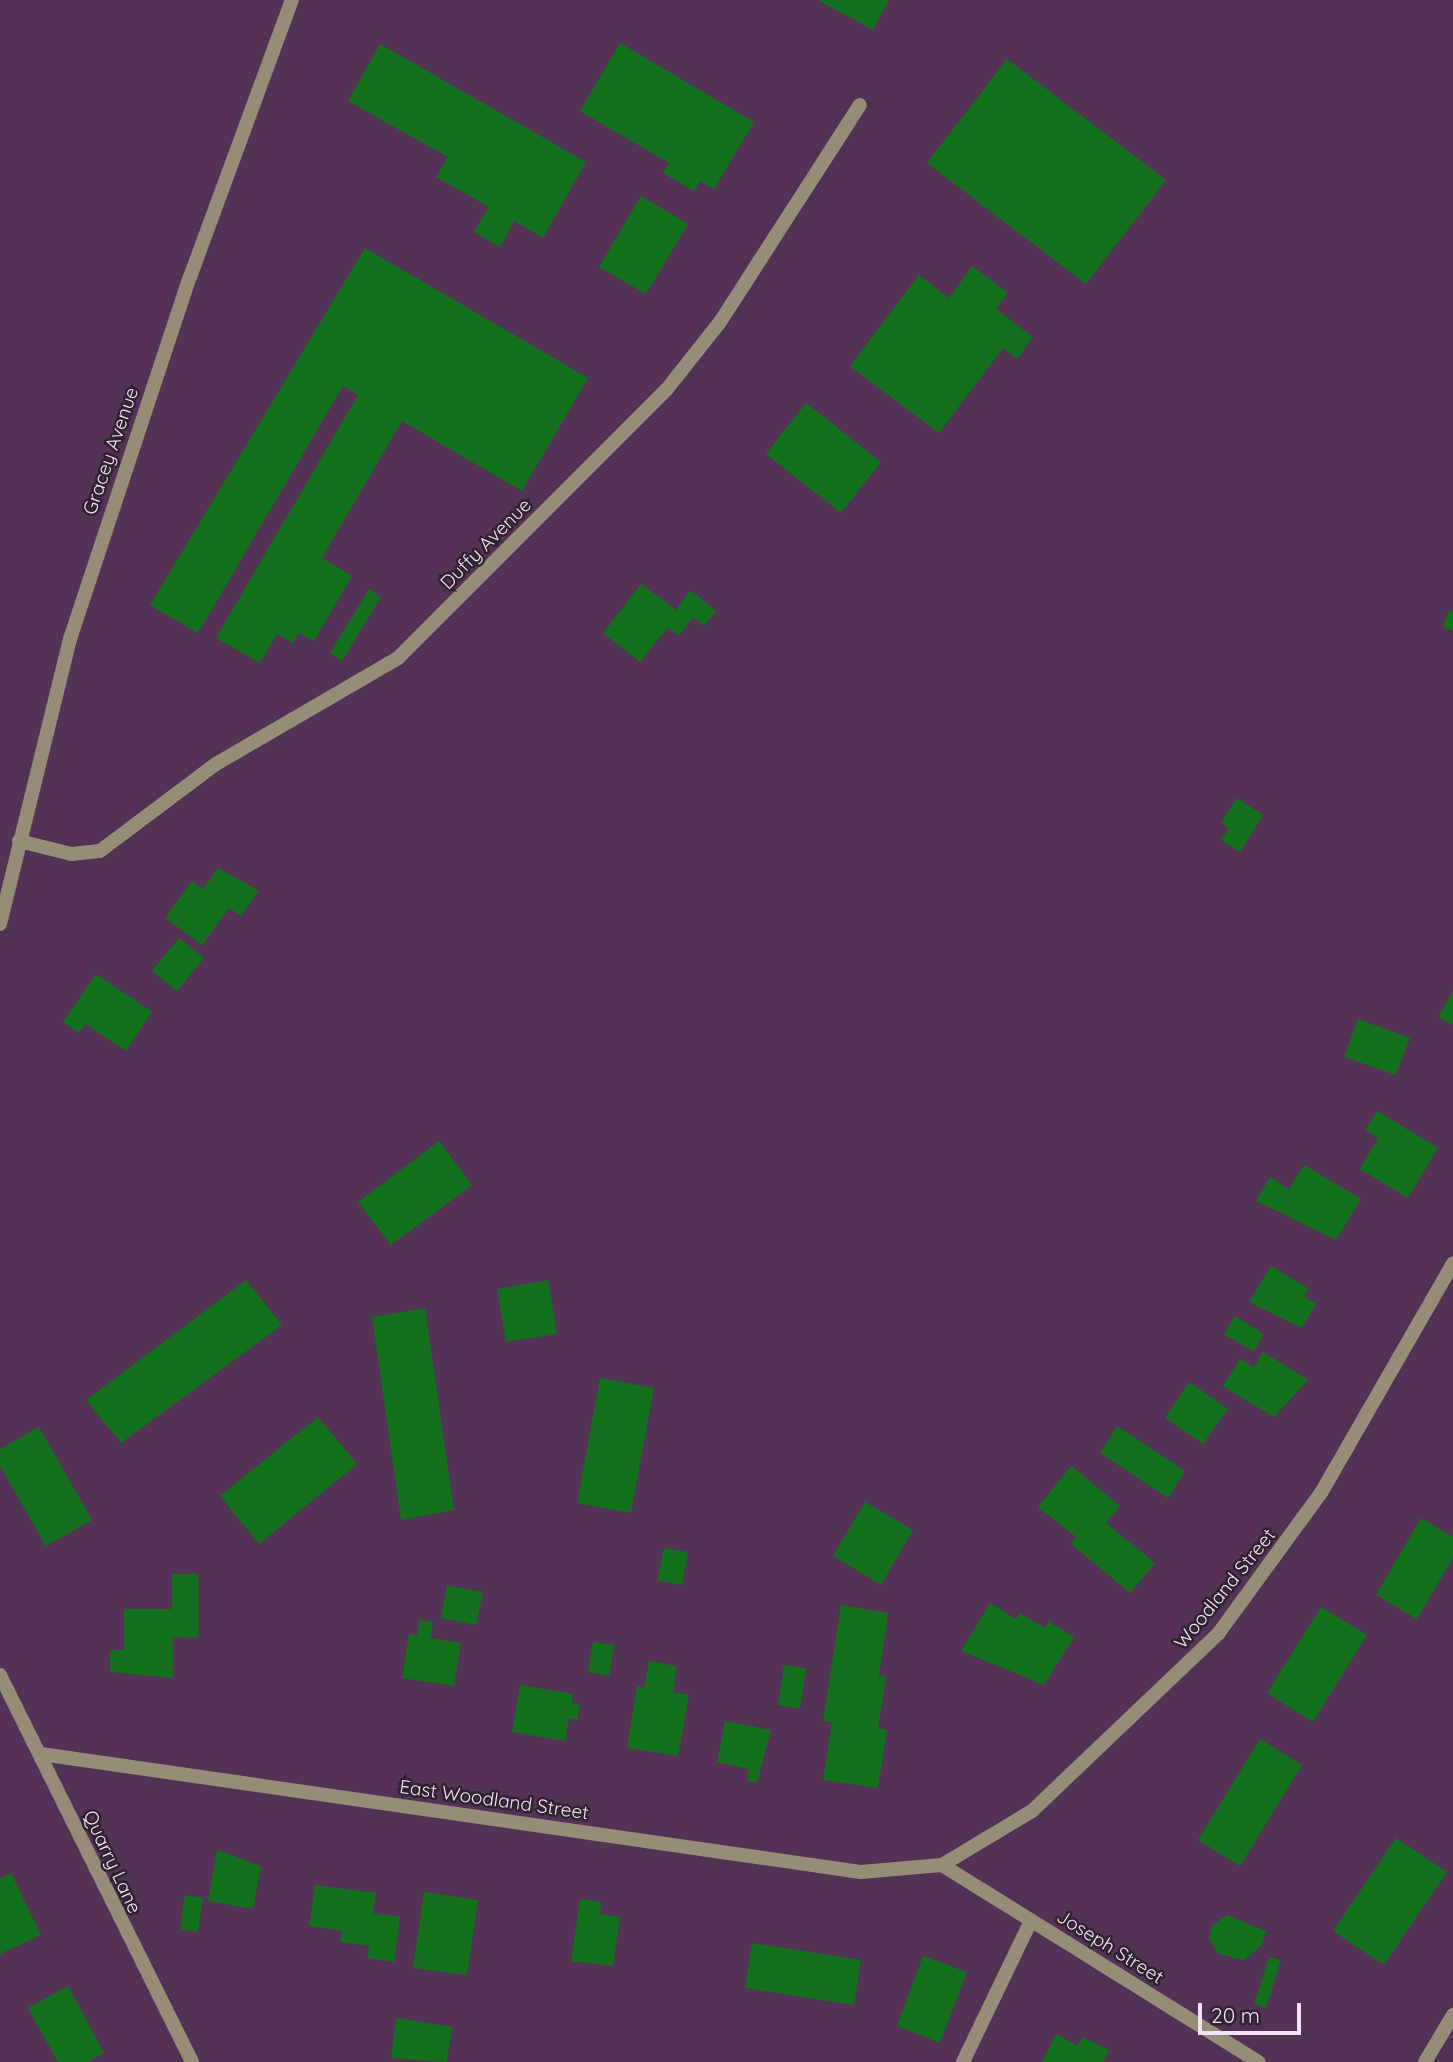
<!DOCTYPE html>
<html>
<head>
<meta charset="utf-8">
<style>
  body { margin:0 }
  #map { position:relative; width:1453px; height:2062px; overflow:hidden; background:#533255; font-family:Quicksand,sans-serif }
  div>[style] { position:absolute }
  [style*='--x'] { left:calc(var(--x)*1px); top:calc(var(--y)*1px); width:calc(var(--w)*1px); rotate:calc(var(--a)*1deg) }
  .building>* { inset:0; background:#13711e }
  .street>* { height:14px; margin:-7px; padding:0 7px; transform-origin:7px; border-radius:7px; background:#968c77 }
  span { translate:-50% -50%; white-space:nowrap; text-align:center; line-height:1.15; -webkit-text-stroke:5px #302131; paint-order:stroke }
  .street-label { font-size:19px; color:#f6e2f7 }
  .scale { position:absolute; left:1198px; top:2003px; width:103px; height:32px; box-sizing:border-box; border:4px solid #f6e2f7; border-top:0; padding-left:9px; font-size:21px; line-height:24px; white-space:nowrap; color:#f6e2f7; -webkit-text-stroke:5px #302131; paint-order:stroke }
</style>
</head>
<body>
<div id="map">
  <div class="building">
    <i style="clip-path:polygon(818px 0,889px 0,873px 30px)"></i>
    <i style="clip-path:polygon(620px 43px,754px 122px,714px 189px,700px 181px,694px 191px,663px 173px,669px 163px,580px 111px)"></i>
    <i style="clip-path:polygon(380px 44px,586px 162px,543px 238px,514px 221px,500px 247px,474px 232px,489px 207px,436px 177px,448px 157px,348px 101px)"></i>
    <i style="clip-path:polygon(1007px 59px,1166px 180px,1086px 284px,927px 163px)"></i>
    <i style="clip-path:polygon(641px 196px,688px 224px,646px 294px,599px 267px)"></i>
    <i style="clip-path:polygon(365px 248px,588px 378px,522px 491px,402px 421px,322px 558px,352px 576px,314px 641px,299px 633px,293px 643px,277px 634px,260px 663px,216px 638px,358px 395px,343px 386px,198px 633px,150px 605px)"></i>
    <i style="clip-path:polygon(972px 266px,1008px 293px,996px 309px,1033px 337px,1017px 359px,1003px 348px,939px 433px,850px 366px,919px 275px,949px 298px)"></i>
    <i style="clip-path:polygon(806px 403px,881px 462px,841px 513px,766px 454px)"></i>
    <i style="clip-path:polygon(641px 584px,676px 610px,690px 590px,716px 611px,704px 626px,693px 617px,679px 636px,668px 627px,640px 662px,603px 633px)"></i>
    <i style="clip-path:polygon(369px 589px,381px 597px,342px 661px,330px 653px)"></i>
    <i style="clip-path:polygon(1449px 610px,1453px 612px,1453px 631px,1443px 627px)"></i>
    <i style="clip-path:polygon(1237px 798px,1263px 815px,1240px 852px,1221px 840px,1229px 828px,1221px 822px)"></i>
    <i style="clip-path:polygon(218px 868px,259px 891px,241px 916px,229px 908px,202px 945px,165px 918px,192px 881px,203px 889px)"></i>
    <i style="clip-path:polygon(179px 938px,204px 958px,177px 991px,152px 971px)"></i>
    <i style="clip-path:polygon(96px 974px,152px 1012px,126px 1051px,85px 1024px,79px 1033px,63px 1022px)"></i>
    <i style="clip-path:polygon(1453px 991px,1453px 1025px,1438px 1017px)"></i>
    <i style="clip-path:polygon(1358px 1019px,1410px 1038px,1396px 1075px,1344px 1057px)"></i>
    <i style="clip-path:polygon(1377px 1111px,1438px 1148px,1408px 1198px,1360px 1169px,1378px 1138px,1365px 1130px)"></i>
    <i style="clip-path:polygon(439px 1141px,472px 1185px,391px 1245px,358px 1202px)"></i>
    <i style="clip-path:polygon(1304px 1165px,1361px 1199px,1336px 1240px,1256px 1201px,1270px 1177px,1289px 1189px)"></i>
    <i style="clip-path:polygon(1271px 1266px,1309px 1289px,1304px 1296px,1316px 1304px,1302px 1328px,1249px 1302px)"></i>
    <i style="clip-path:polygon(246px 1280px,282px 1325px,121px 1443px,86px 1400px)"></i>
    <i style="clip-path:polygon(548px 1280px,557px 1334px,506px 1342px,497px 1289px)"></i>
    <i style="clip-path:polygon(425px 1308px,454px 1510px,401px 1520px,372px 1317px)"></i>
    <i style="clip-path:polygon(1235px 1316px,1264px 1334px,1254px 1352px,1224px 1334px)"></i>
    <i style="clip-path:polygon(1263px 1352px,1308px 1380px,1274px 1417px,1223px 1386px,1240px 1359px,1254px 1367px)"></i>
    <i style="clip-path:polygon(600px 1378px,654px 1388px,631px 1513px,577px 1503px)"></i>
    <i style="clip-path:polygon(1189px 1382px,1228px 1409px,1203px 1444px,1165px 1418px)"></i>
    <i style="clip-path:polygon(318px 1417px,357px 1464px,259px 1544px,220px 1496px)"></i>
    <i style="clip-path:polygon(1117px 1426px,1185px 1471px,1168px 1498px,1100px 1453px)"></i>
    <i style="clip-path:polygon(39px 1427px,92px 1520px,46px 1546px,0 1466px,0 1449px)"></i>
    <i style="clip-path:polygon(1071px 1466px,1120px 1506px,1106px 1523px,1155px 1563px,1130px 1593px,1071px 1544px,1076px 1537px,1038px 1507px)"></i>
    <i style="clip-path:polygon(865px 1502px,913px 1530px,881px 1585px,833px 1556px)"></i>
    <i style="clip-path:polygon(1421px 1518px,1453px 1537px,1453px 1558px,1417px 1619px,1376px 1595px)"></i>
    <i style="clip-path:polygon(664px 1548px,688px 1552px,682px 1585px,657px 1580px)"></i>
    <i style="clip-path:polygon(172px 1574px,198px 1574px,198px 1638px,173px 1637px,173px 1678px,110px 1672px,110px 1650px,124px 1650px,124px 1609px,172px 1609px)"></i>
    <i style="clip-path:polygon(447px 1585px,483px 1592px,476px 1625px,441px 1618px)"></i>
    <i style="clip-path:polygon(990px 1603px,1016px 1619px,1020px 1613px,1045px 1628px,1049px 1622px,1074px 1637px,1044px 1685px,961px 1651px)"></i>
    <i style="clip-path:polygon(841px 1605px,888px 1613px,879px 1676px,886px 1677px,878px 1728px,887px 1730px,878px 1788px,823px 1780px,832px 1722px,823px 1721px)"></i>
    <i style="clip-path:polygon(1321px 1607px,1367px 1635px,1313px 1722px,1267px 1693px)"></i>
    <i style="clip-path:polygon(419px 1620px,433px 1622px,431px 1638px,461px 1643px,454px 1686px,402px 1678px,409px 1634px,417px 1635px)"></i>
    <i style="clip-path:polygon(593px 1642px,614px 1645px,609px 1676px,588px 1672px)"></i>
    <i style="clip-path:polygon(649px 1661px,677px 1666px,673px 1692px,689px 1695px,678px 1756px,627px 1748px,637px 1686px,644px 1688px)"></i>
    <i style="clip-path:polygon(784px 1665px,806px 1668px,800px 1709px,778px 1705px)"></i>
    <i style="clip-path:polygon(520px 1685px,573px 1694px,572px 1703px,580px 1704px,577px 1720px,569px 1718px,565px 1741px,512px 1732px)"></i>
    <i style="clip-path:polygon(725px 1721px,771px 1730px,757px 1783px,747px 1781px,749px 1769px,717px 1762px)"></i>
    <i style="clip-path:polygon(1260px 1739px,1302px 1765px,1240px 1866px,1198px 1840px)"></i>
    <i style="clip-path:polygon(1396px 1838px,1447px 1872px,1384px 1965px,1333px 1931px)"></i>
    <i style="clip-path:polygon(217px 1850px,261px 1866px,253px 1909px,208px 1901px)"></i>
    <i style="clip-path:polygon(11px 1873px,41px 1935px,0 1954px,0 1879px)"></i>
    <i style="clip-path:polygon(315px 1885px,376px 1893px,373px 1913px,400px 1917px,394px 1962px,367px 1958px,369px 1946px,340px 1942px,342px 1931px,309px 1926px)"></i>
    <i style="clip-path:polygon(424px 1892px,478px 1900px,467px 1975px,413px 1968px)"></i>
    <i style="clip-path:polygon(185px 1895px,203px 1898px,198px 1932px,180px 1929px)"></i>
    <i style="clip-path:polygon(580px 1899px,601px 1902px,600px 1914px,620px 1917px,613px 1966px,571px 1961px)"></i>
    <i style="clip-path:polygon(1227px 1915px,1266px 1931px,1262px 1945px,1244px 1960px,1218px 1954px,1209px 1938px,1212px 1926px)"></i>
    <i style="clip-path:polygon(752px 1943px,861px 1960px,854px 2005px,745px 1988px)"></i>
    <i style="clip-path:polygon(923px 1956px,967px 1972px,940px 2043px,897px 2026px)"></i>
    <i style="clip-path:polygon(1269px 1957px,1281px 1960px,1266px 2008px,1254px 2004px)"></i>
    <i style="clip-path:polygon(68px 1986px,104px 2053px,87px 2062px,58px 2062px,28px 2008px)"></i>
    <i style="clip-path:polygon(396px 2018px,452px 2027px,447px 2062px,391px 2058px)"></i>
    <i style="clip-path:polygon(1056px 2034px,1078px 2046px,1082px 2037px,1109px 2050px,1103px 2062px,1042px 2062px)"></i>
  </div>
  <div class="street">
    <i style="--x:19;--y:841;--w:54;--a:14"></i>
    <i style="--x:71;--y:854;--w:29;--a:-6"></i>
    <i style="--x:100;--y:851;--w:145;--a:-36.9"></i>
    <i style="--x:216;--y:764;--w:211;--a:-30.2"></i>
    <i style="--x:398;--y:658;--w:380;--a:-45"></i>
    <i style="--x:667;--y:389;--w:85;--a:-51.7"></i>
    <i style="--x:720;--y:322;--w:258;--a:-57.2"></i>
    <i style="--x:0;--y:924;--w:293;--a:-76.2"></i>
    <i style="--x:70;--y:639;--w:381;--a:-71.7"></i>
    <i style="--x:190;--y:277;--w:295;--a:-69.8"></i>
    <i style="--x:0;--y:1675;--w:432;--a:63.6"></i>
    <i style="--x:41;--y:1754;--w:828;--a:8.19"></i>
    <i style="--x:861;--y:1872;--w:81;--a:-4.9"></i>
    <i style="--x:942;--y:1865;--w:105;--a:-31"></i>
    <i style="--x:1032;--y:1811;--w:257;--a:-43.6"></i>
    <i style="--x:1218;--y:1634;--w:175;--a:-53.9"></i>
    <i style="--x:1321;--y:1493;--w:265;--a:-60.1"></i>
    <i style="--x:942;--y:1865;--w:373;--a:31.9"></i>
    <i style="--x:963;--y:2062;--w:157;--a:-64.3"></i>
    <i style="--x:1425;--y:2062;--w:55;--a:-59.2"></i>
  </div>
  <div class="street-label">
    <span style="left:111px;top:451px;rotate:-71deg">Gracey Avenue</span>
    <span style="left:486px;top:544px;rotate:-45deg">Duffy Avenue</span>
    <span style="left:1225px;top:1589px;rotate:-51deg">Woodland Street</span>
    <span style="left:494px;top:1800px;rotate:8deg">East Woodland Street</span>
    <span style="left:112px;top:1862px;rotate:65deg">Quarry Lane</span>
    <span style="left:1110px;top:1947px;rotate:32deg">Joseph Street</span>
  </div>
  <div class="scale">20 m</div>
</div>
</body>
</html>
